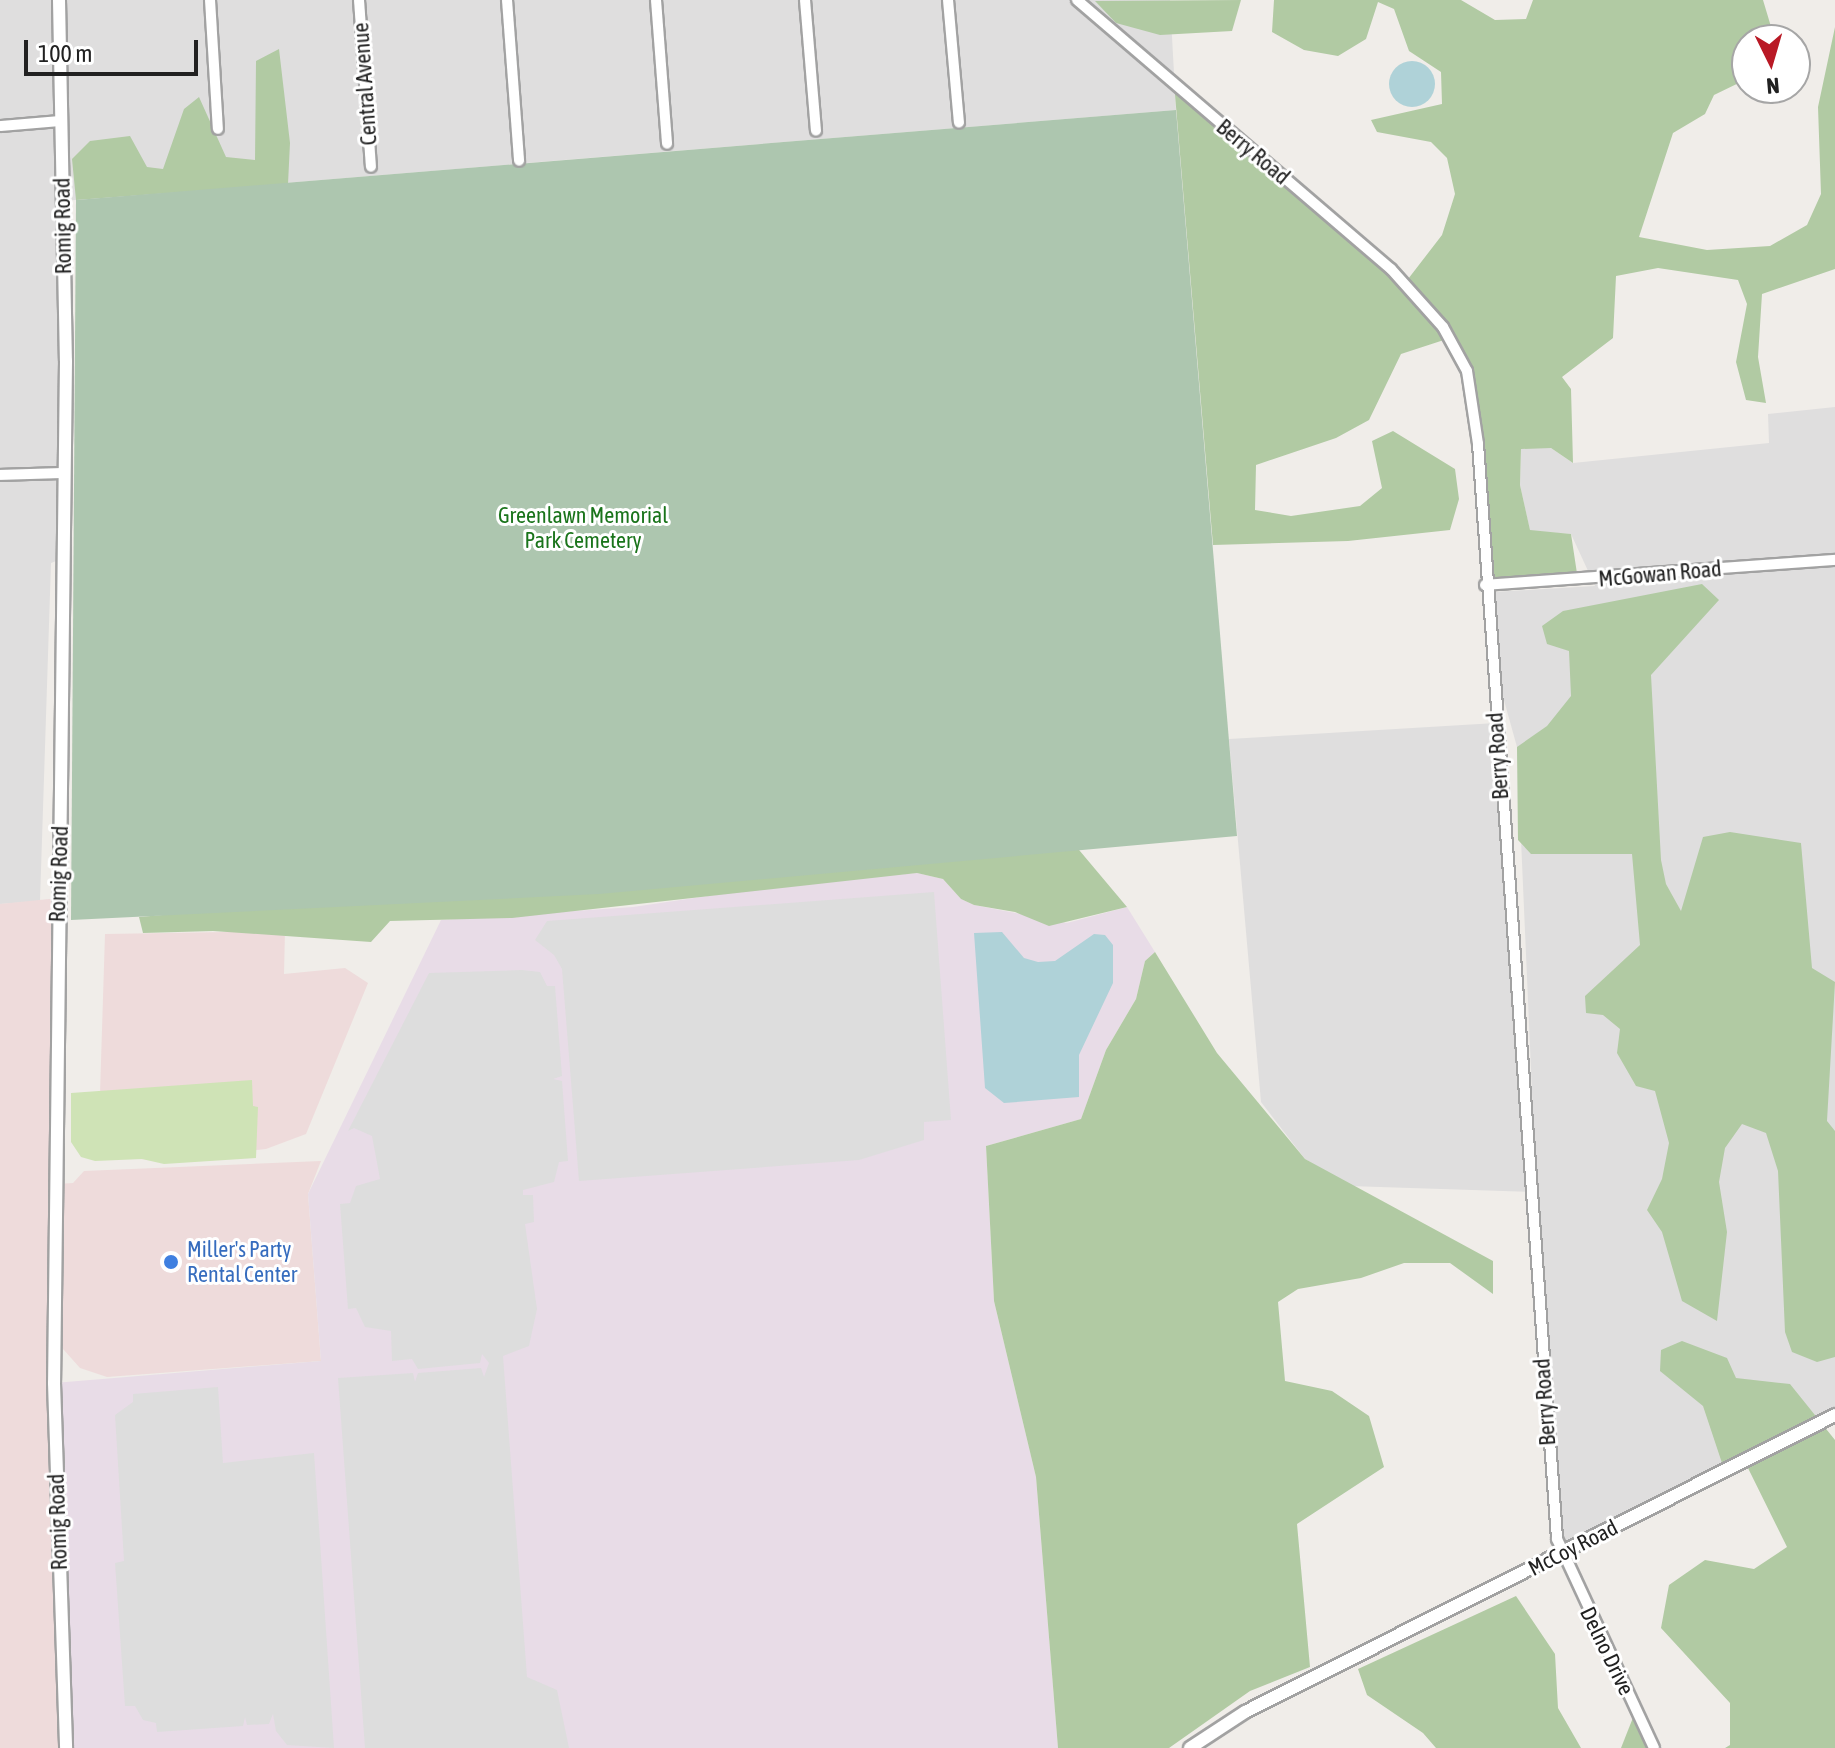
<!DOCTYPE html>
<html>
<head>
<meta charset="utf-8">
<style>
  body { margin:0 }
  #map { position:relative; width:1835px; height:1748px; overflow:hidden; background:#f0ede9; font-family:"Asap Condensed",sans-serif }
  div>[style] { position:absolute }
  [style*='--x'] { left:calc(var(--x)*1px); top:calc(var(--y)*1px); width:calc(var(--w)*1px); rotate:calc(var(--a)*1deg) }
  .residential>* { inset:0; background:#dfdede }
  .commercial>* { inset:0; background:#eedbdb }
  .industrial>* { inset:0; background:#e8dce7 }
  .grass>* { inset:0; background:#cfe3b6 }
  .forest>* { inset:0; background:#b1caa3 }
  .cemetery>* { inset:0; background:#adc6af }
  .parking>* { inset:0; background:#ddd }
  .water>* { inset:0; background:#afd2d8 }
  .round { border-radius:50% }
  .roads { filter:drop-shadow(2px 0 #a2a2a2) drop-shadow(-2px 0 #a2a2a2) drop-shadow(0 2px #a2a2a2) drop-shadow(0 -2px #a2a2a2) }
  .minor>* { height:10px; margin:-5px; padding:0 5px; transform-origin:5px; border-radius:5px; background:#fff }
  .tertiary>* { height:12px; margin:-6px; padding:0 6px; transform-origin:6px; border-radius:6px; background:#fff }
  .dots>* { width:22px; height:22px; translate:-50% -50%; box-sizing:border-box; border:4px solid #fff; border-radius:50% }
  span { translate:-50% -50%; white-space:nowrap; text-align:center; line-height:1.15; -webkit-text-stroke:6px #fff; paint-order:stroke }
  .street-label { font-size:22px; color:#212121 }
  .park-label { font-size:22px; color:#1a741b }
  .shop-label { font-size:22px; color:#366cbe }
  .left { translate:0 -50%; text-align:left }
  .north { position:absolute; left:1731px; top:24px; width:80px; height:80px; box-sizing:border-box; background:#fff; border:2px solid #a6a6a6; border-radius:50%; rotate:175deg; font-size:22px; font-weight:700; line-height:32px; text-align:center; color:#212121 }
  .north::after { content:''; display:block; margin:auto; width:28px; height:36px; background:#b91925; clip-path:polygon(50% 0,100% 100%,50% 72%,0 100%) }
  .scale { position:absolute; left:24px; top:40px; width:174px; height:36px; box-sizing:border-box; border:4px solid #212121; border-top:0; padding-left:10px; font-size:24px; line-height:28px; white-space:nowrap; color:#212121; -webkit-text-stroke:6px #fff; paint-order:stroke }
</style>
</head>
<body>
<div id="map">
  <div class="residential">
    <i style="clip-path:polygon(0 0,1170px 0,1176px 110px,63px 201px,64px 558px,51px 563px,40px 901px,0 904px)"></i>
    <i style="clip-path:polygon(1835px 407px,1835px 1409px,1564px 1547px,1537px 1208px,1517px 747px,1502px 693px,1493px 592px,1595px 586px,1571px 534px,1530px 531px,1520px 485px,1521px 448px,1551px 448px,1573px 463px,1769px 443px,1768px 414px)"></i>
    <i style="clip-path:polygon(1496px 723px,1530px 1192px,1349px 1186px,1305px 1159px,1261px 1102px,1229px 739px)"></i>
  </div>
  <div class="commercial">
    <i style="clip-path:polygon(59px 898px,55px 1184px,73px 1183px,84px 1171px,321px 1161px,308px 1194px,321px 1361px,107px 1377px,80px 1368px,55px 1340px,66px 1748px,0 1748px,0 904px)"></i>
    <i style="clip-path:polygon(285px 931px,284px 974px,345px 968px,368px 983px,306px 1134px,266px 1149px,158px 1160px,98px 1157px,105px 934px)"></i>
  </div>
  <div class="industrial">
    <i style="clip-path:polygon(917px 873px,943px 879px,961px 899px,974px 905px,1067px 923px,1127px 907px,1155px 952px,1145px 961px,1136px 999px,1106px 1050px,1081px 1119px,986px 1146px,994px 1301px,1036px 1477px,1058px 1748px,66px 1748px,54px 1383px,321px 1361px,308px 1194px,441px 920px,633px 907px,783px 885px)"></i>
  </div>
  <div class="grass">
    <i style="clip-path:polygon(252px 1080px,253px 1106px,258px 1107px,256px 1158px,164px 1164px,142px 1159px,95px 1161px,81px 1157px,71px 1142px,71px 1093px)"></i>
  </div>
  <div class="forest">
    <i style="clip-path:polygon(1241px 0,1232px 31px,1160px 35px,1116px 23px,1095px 1px)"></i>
    <i style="clip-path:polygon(1274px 0,1461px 0,1495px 20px,1526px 19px,1533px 0,1763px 0,1775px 40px,1747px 40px,1747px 79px,1714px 95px,1705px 114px,1673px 133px,1639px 237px,1707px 250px,1770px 246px,1807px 225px,1821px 194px,1818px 107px,1835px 27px,1835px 269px,1762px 294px,1758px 357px,1766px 403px,1746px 400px,1736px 362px,1747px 304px,1738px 280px,1658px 268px,1616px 276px,1613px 338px,1562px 377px,1571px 389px,1573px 463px,1551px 448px,1521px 449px,1520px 485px,1530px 530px,1571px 534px,1578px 580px,1485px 585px,1475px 407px,1450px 338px,1401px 354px,1369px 420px,1336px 438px,1256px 465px,1255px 510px,1291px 516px,1360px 506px,1382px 488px,1372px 441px,1393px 431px,1455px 469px,1459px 499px,1450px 530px,1348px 541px,1213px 545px,1174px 83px,1405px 283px,1442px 235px,1455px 194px,1447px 158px,1431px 142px,1377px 132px,1371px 120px,1442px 104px,1441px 72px,1409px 51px,1394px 9px,1378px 2px,1366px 39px,1338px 56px,1304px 50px,1272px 32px)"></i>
    <i style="clip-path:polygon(279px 49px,290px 143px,288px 184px,76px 200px,72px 159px,90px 141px,130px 136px,147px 167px,163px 169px,184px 109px,199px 97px,226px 157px,255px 160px,256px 61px)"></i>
    <i style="clip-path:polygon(1702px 584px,1719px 600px,1651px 675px,1661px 860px,1666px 884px,1681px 911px,1703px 837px,1730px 832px,1801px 843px,1812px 968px,1835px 982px,1827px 1121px,1835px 1131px,1835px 1357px,1817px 1362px,1792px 1352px,1785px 1332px,1778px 1171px,1766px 1133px,1742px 1124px,1725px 1148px,1719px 1182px,1727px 1232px,1717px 1321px,1682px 1301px,1662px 1232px,1647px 1210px,1662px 1179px,1669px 1143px,1655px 1091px,1636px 1086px,1617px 1053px,1620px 1029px,1603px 1015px,1586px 1013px,1585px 996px,1640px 945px,1632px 854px,1531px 854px,1518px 840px,1517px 747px,1547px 726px,1571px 696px,1569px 651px,1547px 644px,1542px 626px,1563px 611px)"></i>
    <i style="clip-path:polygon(1069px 838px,1127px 907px,1049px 926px,1015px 912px,974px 905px,961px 899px,943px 879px,917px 873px,512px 918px,390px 921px,371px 942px,213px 931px,143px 933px,139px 917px)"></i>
    <i style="clip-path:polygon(1155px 952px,1217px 1053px,1305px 1159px,1493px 1261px,1493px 1294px,1450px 1263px,1404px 1263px,1361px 1278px,1298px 1289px,1278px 1302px,1285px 1381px,1332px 1391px,1369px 1416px,1384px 1467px,1297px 1524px,1310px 1667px,1250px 1691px,1169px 1748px,1058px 1748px,1036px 1477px,994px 1301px,986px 1146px,1081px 1119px,1106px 1050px,1136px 999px,1145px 961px)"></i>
    <i style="clip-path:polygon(1682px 1341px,1727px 1358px,1736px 1378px,1790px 1384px,1835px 1440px,1835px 1748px,1725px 1748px,1730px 1745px,1730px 1703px,1661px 1628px,1669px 1585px,1705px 1560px,1754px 1569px,1787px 1547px,1745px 1462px,1725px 1472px,1703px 1406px,1660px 1371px,1661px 1350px)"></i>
    <i style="clip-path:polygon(1516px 1596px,1555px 1654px,1558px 1708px,1581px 1748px,1436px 1748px,1423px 1733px,1367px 1695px,1358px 1669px)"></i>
    <i style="clip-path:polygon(1636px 1710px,1655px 1748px,1621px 1748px)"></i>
  </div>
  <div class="cemetery">
    <i style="clip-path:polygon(1176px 110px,1237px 836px,599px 894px,71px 920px,76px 200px)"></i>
  </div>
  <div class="parking">
    <i style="clip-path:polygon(934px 892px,951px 1120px,924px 1122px,924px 1140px,859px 1160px,579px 1181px,562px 969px,554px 955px,535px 940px,547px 921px)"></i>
    <i style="clip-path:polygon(522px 970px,540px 972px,547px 986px,555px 986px,562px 1076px,553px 1079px,562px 1081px,568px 1161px,559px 1162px,554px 1182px,523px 1190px,523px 1195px,533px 1195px,534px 1222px,525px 1224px,537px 1309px,529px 1346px,503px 1356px,527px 1677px,557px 1690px,569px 1748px,365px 1748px,338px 1378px,413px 1373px,415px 1382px,418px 1373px,481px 1368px,484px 1377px,489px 1363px,482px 1354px,480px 1363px,418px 1369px,412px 1359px,392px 1361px,391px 1331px,365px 1327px,356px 1308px,348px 1309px,340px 1204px,350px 1203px,356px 1186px,380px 1179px,372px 1136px,354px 1128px,348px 1131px,429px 973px)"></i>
    <i style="clip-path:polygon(218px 1387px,223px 1463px,314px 1453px,334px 1748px,287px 1745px,276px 1731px,273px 1714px,269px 1724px,247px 1725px,245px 1717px,243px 1726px,157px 1732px,156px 1723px,143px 1720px,135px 1706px,125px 1706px,115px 1563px,124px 1561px,115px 1415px,133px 1402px,133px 1394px)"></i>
  </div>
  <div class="water">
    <i class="round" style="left:1389px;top:61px;width:46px;height:46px"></i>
    <i style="clip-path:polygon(1002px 932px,1024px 958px,1038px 962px,1055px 961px,1094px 934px,1105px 935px,1113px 945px,1113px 983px,1079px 1055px,1079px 1097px,1004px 1103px,985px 1088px,974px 933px)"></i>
  </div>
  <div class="roads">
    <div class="minor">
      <i style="--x:210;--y:0;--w:129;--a:86.5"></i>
      <i style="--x:359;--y:0;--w:167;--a:85.9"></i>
      <i style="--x:507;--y:0;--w:161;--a:85.7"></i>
      <i style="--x:656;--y:0;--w:144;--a:85.6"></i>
      <i style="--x:805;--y:0;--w:131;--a:85.2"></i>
      <i style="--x:948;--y:0;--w:123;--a:84.9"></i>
      <i style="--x:1077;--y:0;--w:413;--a:40.6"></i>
      <i style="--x:1391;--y:269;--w:78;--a:48.1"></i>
      <i style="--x:1443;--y:327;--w:50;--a:61.4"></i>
      <i style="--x:1467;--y:371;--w:74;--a:81.4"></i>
      <i style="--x:1478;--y:444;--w:1098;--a:85.87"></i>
      <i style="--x:1557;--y:1539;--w:230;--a:65.1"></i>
      <i style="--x:0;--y:126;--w:61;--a:-4.7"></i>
      <i style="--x:0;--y:475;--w:65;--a:-1.8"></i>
      <i style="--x:1485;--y:585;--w:351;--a:-4.1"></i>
    </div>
    <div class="tertiary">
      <i style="--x:59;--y:0;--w:361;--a:88.9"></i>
      <i style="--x:66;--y:361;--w:1022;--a:90.67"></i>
      <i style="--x:54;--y:1383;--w:365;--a:88.1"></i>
      <i style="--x:1190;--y:1748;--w:66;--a:-33.2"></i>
      <i style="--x:1245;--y:1712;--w:661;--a:-26.72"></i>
    </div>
  </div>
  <div class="dots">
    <i style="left:171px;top:1262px;background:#3f7fe0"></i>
  </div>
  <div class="street-label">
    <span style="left:365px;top:84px;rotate:-94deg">Central Avenue</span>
    <span style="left:1253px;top:152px;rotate:40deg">Berry Road</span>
    <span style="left:63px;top:226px;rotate:-91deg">Romig Road</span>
    <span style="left:1660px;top:574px;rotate:-5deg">McGowan Road</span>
    <span style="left:1498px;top:756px;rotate:-94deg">Berry Road</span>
    <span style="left:59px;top:874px;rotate:-88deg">Romig Road</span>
    <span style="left:1545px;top:1402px;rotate:-94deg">Berry Road</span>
    <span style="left:58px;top:1522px;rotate:-92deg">Romig Road</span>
    <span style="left:1573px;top:1548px;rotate:-27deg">McCoy Road</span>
    <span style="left:1607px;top:1651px;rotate:64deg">Delno Drive</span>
  </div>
  <div class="park-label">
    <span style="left:583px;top:528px">Greenlawn Memorial<br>Park Cemetery</span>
  </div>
  <div class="shop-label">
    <span class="left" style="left:187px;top:1262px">Miller's Party<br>Rental Center</span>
  </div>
  <div class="north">N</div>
  <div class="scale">100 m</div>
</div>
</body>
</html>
